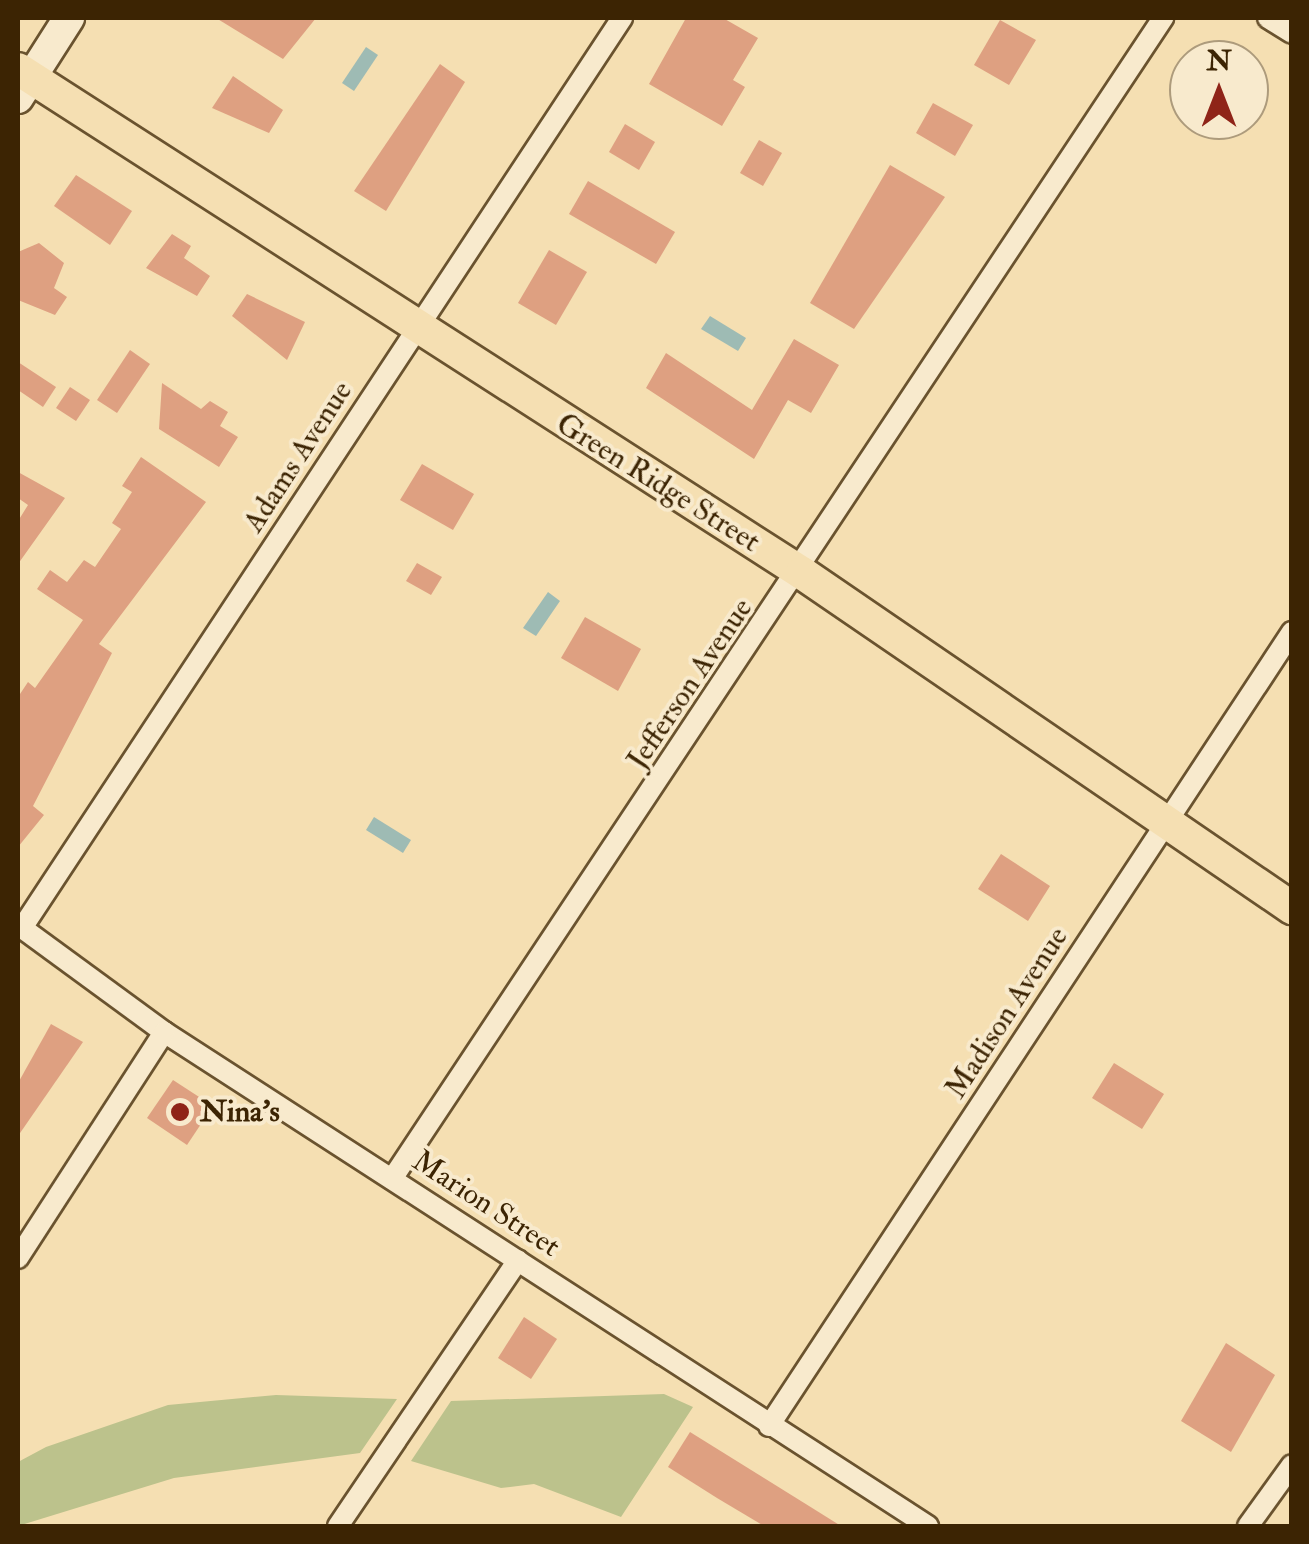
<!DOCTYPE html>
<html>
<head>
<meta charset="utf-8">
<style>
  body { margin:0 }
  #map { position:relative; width:1309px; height:1544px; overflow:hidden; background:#f5dfb2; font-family:"IM FELL Double Pica",serif }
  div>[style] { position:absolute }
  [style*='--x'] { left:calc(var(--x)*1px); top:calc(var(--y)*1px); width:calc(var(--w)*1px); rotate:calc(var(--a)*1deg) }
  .green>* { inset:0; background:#bcc28c }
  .water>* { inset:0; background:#9ebbb4 }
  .building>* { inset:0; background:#dea081 }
  .roads { filter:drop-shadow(2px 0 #6a532f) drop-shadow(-2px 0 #6a532f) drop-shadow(0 2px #6a532f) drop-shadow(0 -2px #6a532f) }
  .street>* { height:20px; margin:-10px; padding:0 10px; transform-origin:10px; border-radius:10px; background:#f8eacd }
  .secondary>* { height:30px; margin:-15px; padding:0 15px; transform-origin:15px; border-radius:15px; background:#f8eacd }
  .primary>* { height:32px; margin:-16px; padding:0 16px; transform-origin:16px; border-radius:16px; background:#f5dfb2 }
  .dots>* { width:28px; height:28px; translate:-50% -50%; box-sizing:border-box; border:5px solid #f8eacd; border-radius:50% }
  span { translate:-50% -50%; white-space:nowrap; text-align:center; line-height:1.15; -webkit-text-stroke:8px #f8eacd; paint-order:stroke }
  .street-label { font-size:30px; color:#3c2403 }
  .poi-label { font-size:30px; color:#3c2403; font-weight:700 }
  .left { translate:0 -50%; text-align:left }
  .frame { position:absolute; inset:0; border:20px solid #3c2403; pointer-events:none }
  .north { position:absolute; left:1169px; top:40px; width:100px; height:100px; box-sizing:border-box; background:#f8eacd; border:2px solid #ad9b7c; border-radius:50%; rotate:0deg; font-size:28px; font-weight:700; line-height:40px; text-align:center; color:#3c2403 }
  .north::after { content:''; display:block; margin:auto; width:35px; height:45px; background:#8f2418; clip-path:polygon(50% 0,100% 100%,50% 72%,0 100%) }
</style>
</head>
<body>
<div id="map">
  <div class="green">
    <i style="clip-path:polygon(664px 1394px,693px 1407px,621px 1517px,534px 1484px,501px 1488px,411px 1461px,451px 1401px)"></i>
    <i style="clip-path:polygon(276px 1395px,397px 1399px,360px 1453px,174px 1478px,18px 1526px,18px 1462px,46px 1447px,168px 1405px)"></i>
  </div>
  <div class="water">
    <i style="clip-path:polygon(366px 47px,378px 55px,354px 91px,342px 83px)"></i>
    <i style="clip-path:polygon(710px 316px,746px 338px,738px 351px,701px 329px)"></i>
    <i style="clip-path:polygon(548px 592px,560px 601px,536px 636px,523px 628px)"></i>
    <i style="clip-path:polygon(374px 817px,411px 840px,403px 853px,366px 830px)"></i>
  </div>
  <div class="building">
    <i style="clip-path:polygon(216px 18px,316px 18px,283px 59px)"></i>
    <i style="clip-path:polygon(686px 18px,723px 18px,758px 38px,733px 80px,745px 87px,722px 126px,649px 84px)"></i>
    <i style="clip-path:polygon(1000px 20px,1036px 40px,1009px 85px,974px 65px)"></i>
    <i style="clip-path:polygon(440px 64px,465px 82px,386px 211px,354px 191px)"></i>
    <i style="clip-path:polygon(233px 76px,283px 110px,269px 133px,212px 108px)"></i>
    <i style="clip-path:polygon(933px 103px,973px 125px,955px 156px,916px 133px)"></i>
    <i style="clip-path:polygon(625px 124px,655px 142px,639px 170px,609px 152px)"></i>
    <i style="clip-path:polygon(759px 140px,782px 153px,763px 186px,740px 173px)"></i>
    <i style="clip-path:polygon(890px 165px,945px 197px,854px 329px,810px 303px)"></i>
    <i style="clip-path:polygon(76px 175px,132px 211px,110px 245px,54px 206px)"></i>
    <i style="clip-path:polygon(588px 181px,675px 232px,656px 264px,569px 214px)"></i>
    <i style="clip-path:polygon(172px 234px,191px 246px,184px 258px,210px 276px,197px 296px,146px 268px)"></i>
    <i style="clip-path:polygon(39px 243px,64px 263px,54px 288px,67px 297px,55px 315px,18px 300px,18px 252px)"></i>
    <i style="clip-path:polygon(549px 250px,587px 272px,556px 325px,518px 303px)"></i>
    <i style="clip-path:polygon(247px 294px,305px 322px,287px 360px,232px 316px)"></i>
    <i style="clip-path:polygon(794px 339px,839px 365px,811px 413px,788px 400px,754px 459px,646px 388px,666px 353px,752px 410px)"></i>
    <i style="clip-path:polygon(130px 350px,150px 364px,117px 413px,97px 400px)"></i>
    <i style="clip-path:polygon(18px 362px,56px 387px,43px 407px,18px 390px)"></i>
    <i style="clip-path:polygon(162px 383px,201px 409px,210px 401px,228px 412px,220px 426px,238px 437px,219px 467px,159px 429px)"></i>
    <i style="clip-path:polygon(70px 387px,90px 400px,76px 421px,56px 408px)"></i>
    <i style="clip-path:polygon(141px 457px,206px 502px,99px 644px,112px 653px,33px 806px,44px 815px,18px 847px,18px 697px,28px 682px,35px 688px,83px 620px,37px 589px,50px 570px,67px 582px,84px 560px,95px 567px,121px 529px,112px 523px,132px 492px,122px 486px)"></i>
    <i style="clip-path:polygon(422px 464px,474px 494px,453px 530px,400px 500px)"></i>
    <i style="clip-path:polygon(18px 472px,65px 498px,18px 564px,18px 521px,28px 505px,18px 498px)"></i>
    <i style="clip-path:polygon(417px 563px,442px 577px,431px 595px,406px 581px)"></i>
    <i style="clip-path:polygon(585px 617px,641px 649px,618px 691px,561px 658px)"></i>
    <i style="clip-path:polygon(1001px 854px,1050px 886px,1028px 921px,978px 889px)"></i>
    <i style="clip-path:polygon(51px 1024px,83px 1042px,18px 1136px,18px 1083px)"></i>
    <i style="clip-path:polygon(1114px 1063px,1164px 1094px,1142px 1129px,1092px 1098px)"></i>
    <i style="clip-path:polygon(173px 1080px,213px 1106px,187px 1145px,147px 1118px)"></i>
    <i style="clip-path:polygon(524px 1317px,557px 1339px,531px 1379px,498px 1358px)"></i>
    <i style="clip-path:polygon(1226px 1343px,1275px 1375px,1231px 1452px,1181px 1421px)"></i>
    <i style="clip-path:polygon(690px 1432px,809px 1506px,841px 1526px,764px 1526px,717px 1498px,668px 1467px)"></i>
  </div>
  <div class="roads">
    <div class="street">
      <i style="--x:1268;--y:18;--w:28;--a:32"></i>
      <i style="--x:18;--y:925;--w:181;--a:36.2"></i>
      <i style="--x:164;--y:1032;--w:910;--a:32.89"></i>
      <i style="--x:22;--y:928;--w:1090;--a:-56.6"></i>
      <i style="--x:392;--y:1179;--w:1394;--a:-56.41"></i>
      <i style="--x:18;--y:1258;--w:269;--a:-57.1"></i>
      <i style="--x:769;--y:1426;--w:951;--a:-56.63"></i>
      <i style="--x:338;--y:1526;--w:321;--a:-55.9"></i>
      <i style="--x:1248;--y:1526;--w:75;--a:-54.2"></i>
    </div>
    <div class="secondary">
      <i style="--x:18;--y:98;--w:95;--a:-57.5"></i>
    </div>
    <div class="primary">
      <i style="--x:18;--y:69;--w:932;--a:32.74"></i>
      <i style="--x:802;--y:573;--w:594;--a:34.36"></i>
    </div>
  </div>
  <div class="dots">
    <i style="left:180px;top:1112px;background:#8f2418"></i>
  </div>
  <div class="street-label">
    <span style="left:298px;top:457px;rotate:-57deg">Adams Avenue</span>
    <span style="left:658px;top:483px;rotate:32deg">Green Ridge Street</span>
    <span style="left:690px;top:684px;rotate:-56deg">Jefferson Avenue</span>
    <span style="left:1007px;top:1013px;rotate:-57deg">Madison Avenue</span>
    <span style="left:486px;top:1204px;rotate:33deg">Marion Street</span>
  </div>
  <div class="poi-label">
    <span class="left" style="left:200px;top:1112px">Nina's</span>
  </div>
  <div class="frame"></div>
  <div class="north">N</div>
</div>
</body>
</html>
